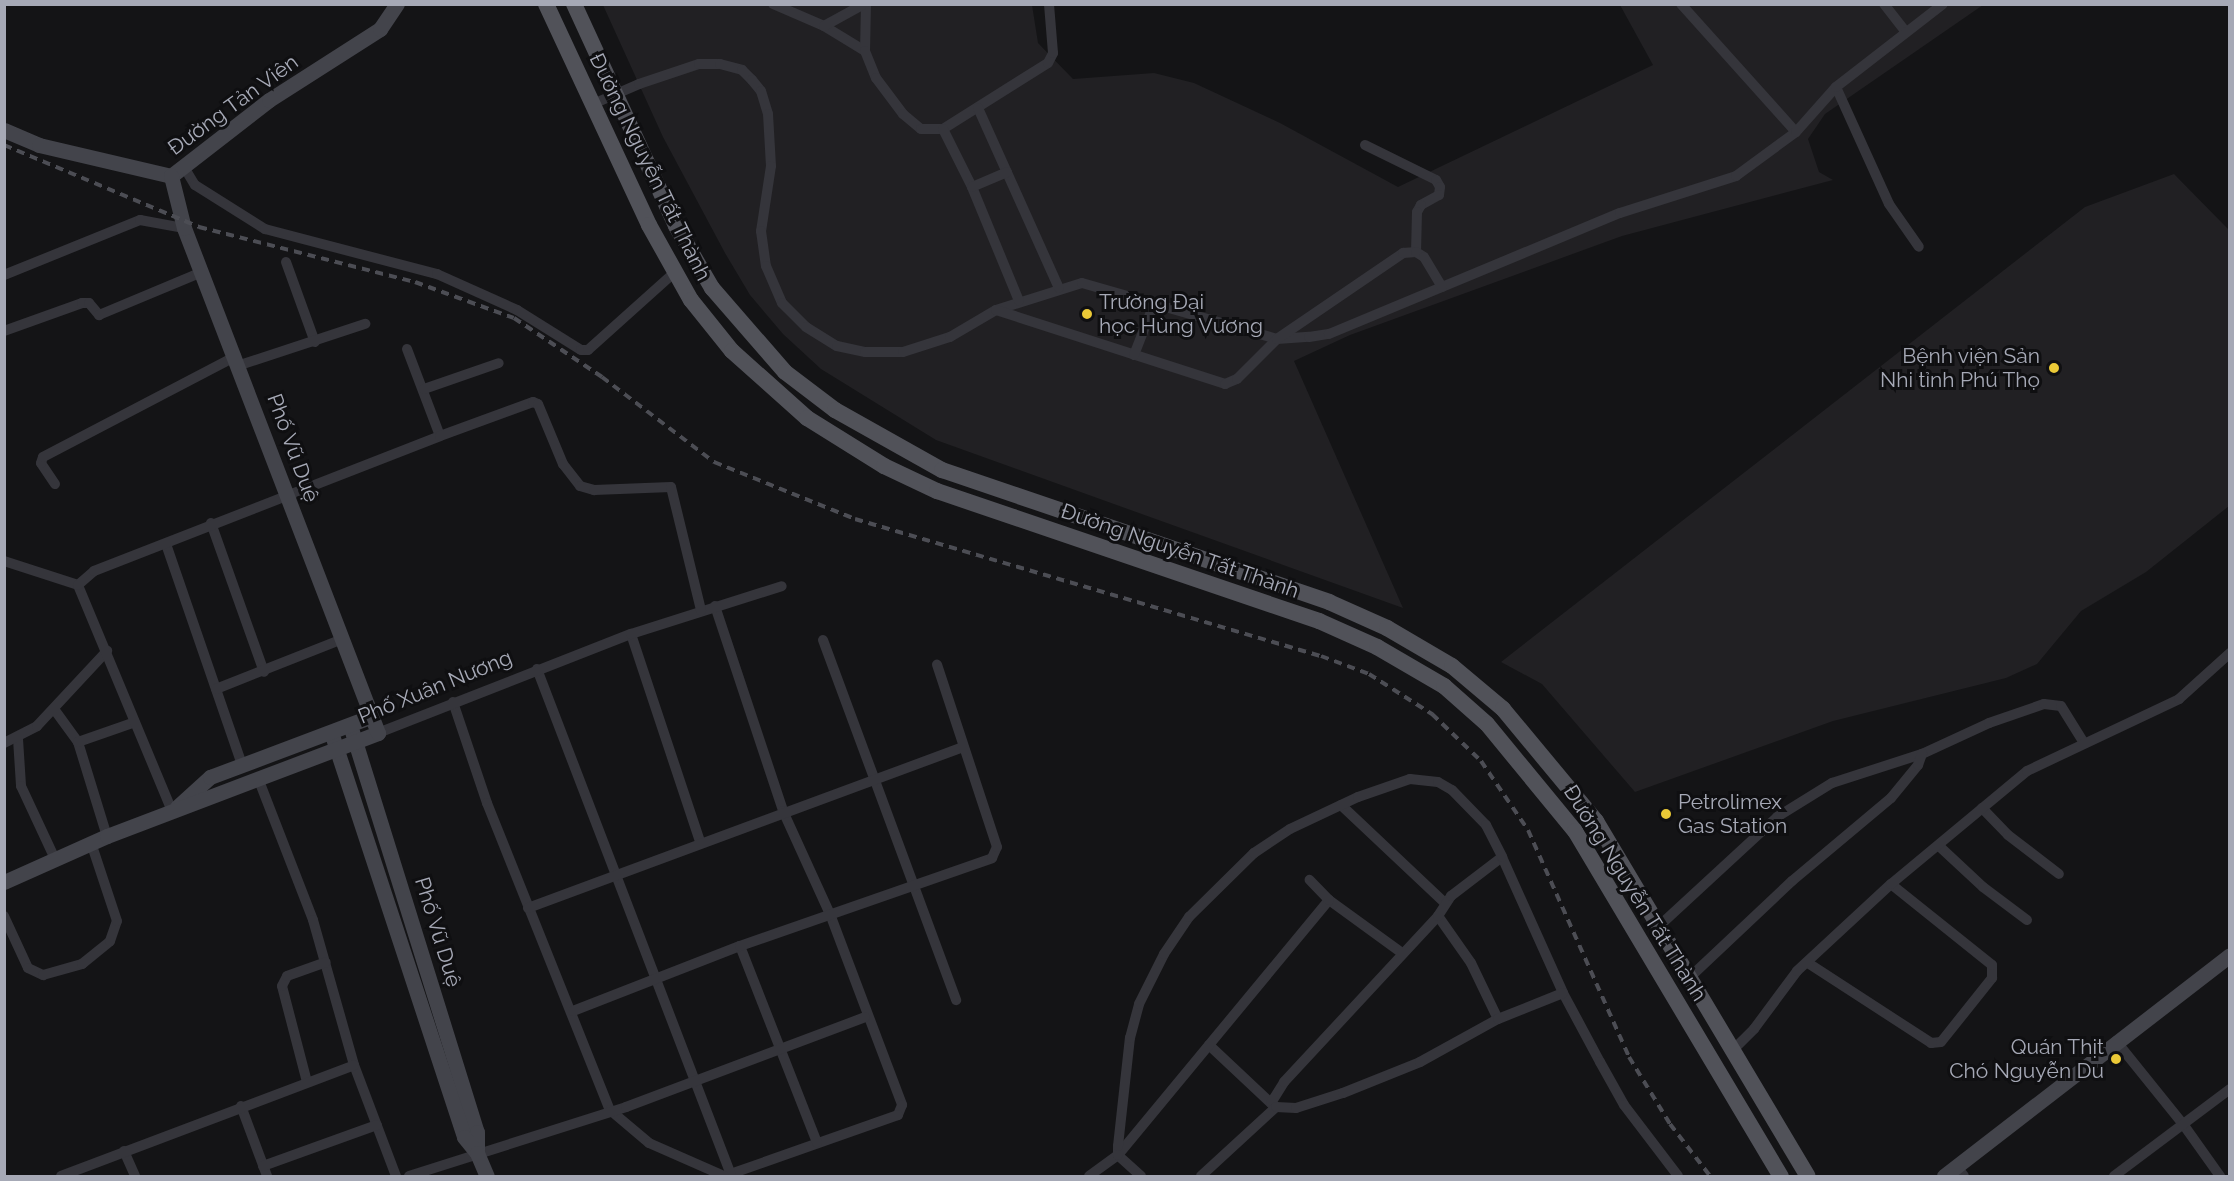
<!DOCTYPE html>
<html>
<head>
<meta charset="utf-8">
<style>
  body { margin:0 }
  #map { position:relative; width:2234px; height:1181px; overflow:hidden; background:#141416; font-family:Raleway,sans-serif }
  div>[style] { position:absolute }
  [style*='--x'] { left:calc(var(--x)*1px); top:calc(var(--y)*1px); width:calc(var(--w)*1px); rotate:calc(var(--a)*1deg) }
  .built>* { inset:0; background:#212023 }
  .street>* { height:10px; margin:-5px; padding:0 5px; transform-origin:5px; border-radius:5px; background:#35353b }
  .secondary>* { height:15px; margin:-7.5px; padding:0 7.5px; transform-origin:7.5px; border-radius:7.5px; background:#43444b }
  .primary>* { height:16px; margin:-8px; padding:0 8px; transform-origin:8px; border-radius:8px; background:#515259 }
  .rail>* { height:4px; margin-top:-2px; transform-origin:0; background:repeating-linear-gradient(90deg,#4c4d54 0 8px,transparent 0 14px) }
  .dots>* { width:16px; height:16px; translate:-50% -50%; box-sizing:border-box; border:3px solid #0f0f11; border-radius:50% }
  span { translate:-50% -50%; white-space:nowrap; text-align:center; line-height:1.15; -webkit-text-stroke:6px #0f0f11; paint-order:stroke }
  .street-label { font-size:21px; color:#a6a9b6 }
  .poi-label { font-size:21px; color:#a6a9b6 }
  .left { translate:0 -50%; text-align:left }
  .right { translate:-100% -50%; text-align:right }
  .frame { position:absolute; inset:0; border:6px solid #a6a9b6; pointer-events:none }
</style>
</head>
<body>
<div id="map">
  <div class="built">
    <i style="clip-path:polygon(603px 5px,1032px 5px,1038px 43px,1073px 79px,1154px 73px,1194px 83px,1280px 123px,1398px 187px,1653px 65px,1620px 5px,1983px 5px,1825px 114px,1808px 139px,1819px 172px,1833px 180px,1622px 236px,1350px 335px,1294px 361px,1403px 608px,936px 440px,821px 369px,783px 334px,750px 295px,725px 253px,663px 137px)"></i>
    <i style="clip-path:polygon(2174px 174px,2229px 230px,2229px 506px,2146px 572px,2081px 611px,2037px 664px,2006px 678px,1833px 721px,1635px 792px,1542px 684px,1501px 662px,2085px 207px)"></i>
  </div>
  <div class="street">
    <i style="--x:773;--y:4;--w:56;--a:23.3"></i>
    <i style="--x:824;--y:26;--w:48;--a:31.4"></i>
    <i style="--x:866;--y:4;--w:47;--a:91.2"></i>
    <i style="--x:865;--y:51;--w:29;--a:68"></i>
    <i style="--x:876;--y:78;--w:45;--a:53.1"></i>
    <i style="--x:903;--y:114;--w:23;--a:40"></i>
    <i style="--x:921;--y:129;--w:22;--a:0"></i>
    <i style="--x:943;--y:129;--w:124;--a:-32.2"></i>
    <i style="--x:1048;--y:63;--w:11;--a:-63"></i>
    <i style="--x:1053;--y:53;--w:49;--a:-94.7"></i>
    <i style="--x:1681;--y:4;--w:172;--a:48.1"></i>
    <i style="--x:1884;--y:4;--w:36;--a:52"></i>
    <i style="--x:824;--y:26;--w:46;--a:-28.8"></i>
    <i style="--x:1836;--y:87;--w:128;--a:65.6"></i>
    <i style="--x:1889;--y:204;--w:52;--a:55.1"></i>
    <i style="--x:593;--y:104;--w:50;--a:-23.5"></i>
    <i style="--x:639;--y:84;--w:63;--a:-18.4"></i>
    <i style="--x:699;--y:64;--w:21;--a:0"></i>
    <i style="--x:720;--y:64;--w:23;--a:15"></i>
    <i style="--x:742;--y:70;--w:14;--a:45"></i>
    <i style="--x:752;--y:80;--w:14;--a:51"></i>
    <i style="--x:761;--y:91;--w:24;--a:73"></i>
    <i style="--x:768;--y:114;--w:52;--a:86.7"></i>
    <i style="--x:771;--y:166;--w:66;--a:98.7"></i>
    <i style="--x:761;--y:231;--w:35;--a:82"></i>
    <i style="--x:766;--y:266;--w:40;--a:66.6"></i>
    <i style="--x:782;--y:303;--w:34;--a:45"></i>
    <i style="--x:806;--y:327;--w:36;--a:32"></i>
    <i style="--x:837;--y:346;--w:29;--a:12"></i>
    <i style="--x:865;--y:352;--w:38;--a:0"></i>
    <i style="--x:903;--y:352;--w:49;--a:-17.7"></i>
    <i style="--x:950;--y:337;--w:53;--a:-30.4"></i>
    <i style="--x:996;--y:310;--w:90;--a:-17.4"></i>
    <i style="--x:1082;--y:283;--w:203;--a:16"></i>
    <i style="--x:1277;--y:339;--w:32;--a:-4"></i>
    <i style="--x:1309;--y:337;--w:20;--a:-9"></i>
    <i style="--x:1329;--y:334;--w:315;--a:-22.6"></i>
    <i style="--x:1620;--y:213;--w:122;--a:-17.7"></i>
    <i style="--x:1736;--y:176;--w:74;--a:-36.3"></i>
    <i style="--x:1796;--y:132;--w:60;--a:-48.4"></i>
    <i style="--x:1836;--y:87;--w:135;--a:-37.8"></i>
    <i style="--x:978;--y:108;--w:197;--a:65.8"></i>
    <i style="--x:943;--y:129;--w:65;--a:63.4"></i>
    <i style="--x:972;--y:187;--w:123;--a:67.6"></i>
    <i style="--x:1365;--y:145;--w:79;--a:26.2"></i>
    <i style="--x:1436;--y:180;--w:8;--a:60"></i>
    <i style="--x:1440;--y:187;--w:8;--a:97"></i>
    <i style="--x:1439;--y:195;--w:21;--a:151"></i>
    <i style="--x:1421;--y:205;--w:8;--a:120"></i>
    <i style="--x:1417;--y:212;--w:40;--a:91.4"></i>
    <i style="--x:184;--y:167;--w:21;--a:59"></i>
    <i style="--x:195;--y:185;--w:83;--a:32.2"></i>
    <i style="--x:265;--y:229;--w:178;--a:14.7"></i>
    <i style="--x:437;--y:274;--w:88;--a:24.2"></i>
    <i style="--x:517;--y:310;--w:75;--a:32"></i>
    <i style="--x:581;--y:350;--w:7;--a:0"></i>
    <i style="--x:588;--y:350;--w:117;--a:-41.9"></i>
    <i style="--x:972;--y:187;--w:38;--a:-23"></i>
    <i style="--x:286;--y:262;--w:85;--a:70.1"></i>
    <i style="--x:4;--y:275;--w:147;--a:-22"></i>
    <i style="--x:140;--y:220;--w:45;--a:10.3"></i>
    <i style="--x:996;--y:310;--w:241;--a:17.9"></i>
    <i style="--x:1225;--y:384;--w:13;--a:-23"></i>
    <i style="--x:1237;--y:379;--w:57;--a:-45"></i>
    <i style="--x:1277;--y:339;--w:153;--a:-34.3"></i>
    <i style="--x:1403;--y:253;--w:13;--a:-4"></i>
    <i style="--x:1416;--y:252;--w:9;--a:32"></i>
    <i style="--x:1424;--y:257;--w:35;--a:59"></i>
    <i style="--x:4;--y:331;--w:83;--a:-19.7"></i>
    <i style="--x:82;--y:303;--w:7;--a:0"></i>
    <i style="--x:89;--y:303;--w:16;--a:50"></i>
    <i style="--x:99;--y:315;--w:112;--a:-22.7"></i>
    <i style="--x:407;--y:349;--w:93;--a:69.2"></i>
    <i style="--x:1134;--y:355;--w:55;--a:-68.6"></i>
    <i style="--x:240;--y:365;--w:132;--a:-18.2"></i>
    <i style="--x:424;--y:389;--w:79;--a:-19.1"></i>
    <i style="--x:55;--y:484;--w:25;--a:-124"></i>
    <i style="--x:41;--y:463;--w:6;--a:-72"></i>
    <i style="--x:43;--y:457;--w:218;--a:-27.6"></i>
    <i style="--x:211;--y:523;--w:158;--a:70.4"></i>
    <i style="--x:166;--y:544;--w:234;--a:71"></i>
    <i style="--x:4;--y:561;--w:78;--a:18"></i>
    <i style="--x:715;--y:606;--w:216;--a:71.6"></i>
    <i style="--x:783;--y:811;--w:113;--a:65.5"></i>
    <i style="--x:830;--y:914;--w:204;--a:69.3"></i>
    <i style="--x:902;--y:1105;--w:11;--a:112"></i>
    <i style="--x:898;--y:1115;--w:183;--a:160.6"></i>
    <i style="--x:631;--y:634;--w:218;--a:71.6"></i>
    <i style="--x:823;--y:640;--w:384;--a:69.7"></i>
    <i style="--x:537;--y:669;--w:542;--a:69.02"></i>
    <i style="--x:216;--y:689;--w:133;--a:-21.6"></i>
    <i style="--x:453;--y:702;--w:107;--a:71.4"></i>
    <i style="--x:487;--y:803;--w:331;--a:68.2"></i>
    <i style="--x:610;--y:1110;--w:51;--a:40.2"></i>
    <i style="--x:649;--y:1143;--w:82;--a:23.7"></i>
    <i style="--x:54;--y:709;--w:41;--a:54"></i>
    <i style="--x:78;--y:742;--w:98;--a:72.9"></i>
    <i style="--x:378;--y:733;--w:272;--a:-21.4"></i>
    <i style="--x:631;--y:634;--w:158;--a:-17.6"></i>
    <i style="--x:18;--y:739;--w:47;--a:86.3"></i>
    <i style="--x:21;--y:786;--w:81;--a:65"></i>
    <i style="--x:78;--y:742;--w:60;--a:-19.3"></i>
    <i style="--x:4;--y:743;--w:37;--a:-27"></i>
    <i style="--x:37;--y:726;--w:103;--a:-47"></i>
    <i style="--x:258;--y:778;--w:152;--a:68.8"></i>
    <i style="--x:313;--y:920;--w:151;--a:74.2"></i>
    <i style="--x:354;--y:1065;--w:119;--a:69.3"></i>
    <i style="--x:1341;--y:805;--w:143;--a:43.3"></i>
    <i style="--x:1982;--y:808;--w:37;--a:46"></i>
    <i style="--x:2008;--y:835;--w:64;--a:37.4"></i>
    <i style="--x:172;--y:811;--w:245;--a:-112.6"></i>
    <i style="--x:78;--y:585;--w:21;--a:-41"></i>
    <i style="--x:94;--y:571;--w:371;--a:-21.3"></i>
    <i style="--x:440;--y:436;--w:99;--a:-20.1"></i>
    <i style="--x:533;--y:402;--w:5;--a:22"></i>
    <i style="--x:538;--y:404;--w:65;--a:67.4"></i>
    <i style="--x:563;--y:464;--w:28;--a:52"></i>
    <i style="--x:580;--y:486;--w:15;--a:16"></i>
    <i style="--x:594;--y:490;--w:77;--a:-2.2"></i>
    <i style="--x:671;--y:487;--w:127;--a:76.3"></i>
    <i style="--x:1939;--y:846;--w:60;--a:43"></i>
    <i style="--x:1983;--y:887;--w:55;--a:36.9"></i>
    <i style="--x:1329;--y:900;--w:90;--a:36"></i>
    <i style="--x:528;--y:908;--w:464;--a:-20.3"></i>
    <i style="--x:4;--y:916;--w:57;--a:65.2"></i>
    <i style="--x:28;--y:968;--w:17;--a:25"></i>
    <i style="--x:43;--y:975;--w:41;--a:-15.8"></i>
    <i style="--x:82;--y:964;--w:36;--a:-39"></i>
    <i style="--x:110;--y:941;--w:21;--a:-71"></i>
    <i style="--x:117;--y:921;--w:82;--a:-108.4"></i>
    <i style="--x:1438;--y:916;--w:57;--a:54.9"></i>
    <i style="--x:1471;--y:963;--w:62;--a:64.3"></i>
    <i style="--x:1658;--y:927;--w:162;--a:-42.7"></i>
    <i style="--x:1777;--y:817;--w:65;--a:-31.7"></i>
    <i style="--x:1832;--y:783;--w:95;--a:-17.9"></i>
    <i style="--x:1922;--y:754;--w:74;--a:-24.8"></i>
    <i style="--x:1989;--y:723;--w:58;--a:-19.1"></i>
    <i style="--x:2044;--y:704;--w:17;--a:7"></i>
    <i style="--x:2061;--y:706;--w:44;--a:58.1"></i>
    <i style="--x:740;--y:946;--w:211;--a:68.6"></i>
    <i style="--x:1808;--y:963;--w:147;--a:33"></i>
    <i style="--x:1931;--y:1043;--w:10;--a:-6"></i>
    <i style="--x:1941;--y:1042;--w:82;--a:-51.4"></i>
    <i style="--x:1992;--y:978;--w:13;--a:-90"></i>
    <i style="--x:1992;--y:965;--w:129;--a:-141.3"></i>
    <i style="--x:1688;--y:979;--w:143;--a:-43.3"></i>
    <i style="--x:1792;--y:881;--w:129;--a:-40"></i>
    <i style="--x:1891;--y:798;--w:43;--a:-50.7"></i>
    <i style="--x:1918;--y:765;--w:12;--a:-70"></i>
    <i style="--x:573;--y:1011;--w:179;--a:-21.3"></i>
    <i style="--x:740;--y:946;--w:267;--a:-19.2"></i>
    <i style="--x:992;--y:858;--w:12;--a:-66"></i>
    <i style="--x:997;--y:847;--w:192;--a:-108.2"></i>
    <i style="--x:2116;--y:1041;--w:107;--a:51.1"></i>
    <i style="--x:2183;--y:1124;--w:64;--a:54.6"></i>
    <i style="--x:1209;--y:1045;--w:91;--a:43.2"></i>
    <i style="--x:1731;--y:1052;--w:33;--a:-45"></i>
    <i style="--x:1754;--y:1029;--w:72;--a:-53.4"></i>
    <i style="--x:1797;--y:971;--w:128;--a:-42.8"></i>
    <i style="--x:1891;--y:884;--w:177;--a:-39.7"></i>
    <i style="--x:2027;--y:771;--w:168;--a:-25.3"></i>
    <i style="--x:2179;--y:699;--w:69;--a:-42"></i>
    <i style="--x:307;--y:1082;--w:99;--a:-104.6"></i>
    <i style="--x:282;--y:986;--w:11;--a:-63"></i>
    <i style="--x:287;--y:976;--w:41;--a:-19.7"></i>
    <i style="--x:1271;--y:1103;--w:25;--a:-58"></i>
    <i style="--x:1284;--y:1082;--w:226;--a:-47.1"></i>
    <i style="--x:1438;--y:916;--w:24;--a:-57"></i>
    <i style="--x:1451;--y:896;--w:64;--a:-37.4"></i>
    <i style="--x:1502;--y:857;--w:149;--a:65.8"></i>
    <i style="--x:1563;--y:993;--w:78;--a:61.8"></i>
    <i style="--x:1600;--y:1062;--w:49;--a:60.8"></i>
    <i style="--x:1624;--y:1105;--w:89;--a:52.7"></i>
    <i style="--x:241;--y:1106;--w:75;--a:69.6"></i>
    <i style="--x:124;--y:1151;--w:27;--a:66"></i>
    <i style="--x:263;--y:1166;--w:121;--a:-19.8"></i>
    <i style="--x:1957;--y:1167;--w:11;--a:52"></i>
    <i style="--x:61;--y:1176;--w:313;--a:-20.7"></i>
    <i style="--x:409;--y:1176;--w:228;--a:-17.6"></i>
    <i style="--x:626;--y:1107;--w:255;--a:-20.6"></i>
    <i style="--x:1089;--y:1176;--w:36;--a:-36"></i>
    <i style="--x:1118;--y:1155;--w:331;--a:-50.4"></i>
    <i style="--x:1329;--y:900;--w:28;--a:-134"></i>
    <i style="--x:1141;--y:1176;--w:31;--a:-138"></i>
    <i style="--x:1118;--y:1155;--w:9;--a:-90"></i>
    <i style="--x:1118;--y:1146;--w:109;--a:-83.7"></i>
    <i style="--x:1130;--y:1038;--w:35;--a:-75"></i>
    <i style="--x:1139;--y:1004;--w:56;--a:-63.4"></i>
    <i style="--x:1164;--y:954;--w:45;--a:-56"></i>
    <i style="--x:1189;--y:917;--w:91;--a:-44.6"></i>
    <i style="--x:1254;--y:853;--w:43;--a:-33.7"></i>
    <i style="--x:1290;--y:829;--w:75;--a:-25.2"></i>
    <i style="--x:1358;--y:797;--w:55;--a:-19.1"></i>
    <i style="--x:1410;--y:779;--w:28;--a:6"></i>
    <i style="--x:1438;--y:782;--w:16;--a:30"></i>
    <i style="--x:1452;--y:790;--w:49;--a:45.8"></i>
    <i style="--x:1486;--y:825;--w:36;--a:63"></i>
    <i style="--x:1201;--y:1176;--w:102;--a:-42.6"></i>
    <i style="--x:1276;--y:1107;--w:20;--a:3"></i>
    <i style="--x:1296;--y:1108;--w:49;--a:-17.7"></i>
    <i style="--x:1343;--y:1093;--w:83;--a:-21.9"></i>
    <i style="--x:1420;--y:1062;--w:89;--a:-28.9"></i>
    <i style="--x:1498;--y:1019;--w:70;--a:-21.8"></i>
    <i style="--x:2114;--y:1176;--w:145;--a:-36.9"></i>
  </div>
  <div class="secondary">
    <i style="--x:4;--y:130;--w:38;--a:23"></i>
    <i style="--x:39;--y:145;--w:136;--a:13.2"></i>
    <i style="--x:171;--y:176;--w:124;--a:-37.8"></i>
    <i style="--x:269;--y:100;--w:132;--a:-32.6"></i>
    <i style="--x:380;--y:29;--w:30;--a:-56"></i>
    <i style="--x:350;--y:725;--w:426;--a:72.7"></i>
    <i style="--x:477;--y:1132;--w:21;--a:90"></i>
    <i style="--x:331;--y:732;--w:426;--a:71.8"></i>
    <i style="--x:464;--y:1137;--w:21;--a:51"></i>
    <i style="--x:477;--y:1153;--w:25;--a:67"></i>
    <i style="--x:177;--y:807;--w:45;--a:-42.3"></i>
    <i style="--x:210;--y:777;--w:173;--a:-20.6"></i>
    <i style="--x:4;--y:882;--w:113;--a:-24.1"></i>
    <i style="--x:107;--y:836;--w:290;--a:-20.8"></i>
    <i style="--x:378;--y:733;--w:541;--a:-111.01"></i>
    <i style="--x:184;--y:228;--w:54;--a:-104"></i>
    <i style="--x:1944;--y:1176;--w:361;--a:-37.7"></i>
  </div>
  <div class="primary">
    <i style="--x:546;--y:4;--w:244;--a:65"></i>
    <i style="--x:649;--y:225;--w:86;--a:60.8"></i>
    <i style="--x:691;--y:300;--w:65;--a:51.2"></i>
    <i style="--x:732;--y:351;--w:101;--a:41.8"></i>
    <i style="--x:807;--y:418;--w:91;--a:31.9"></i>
    <i style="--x:884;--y:466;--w:59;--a:25.3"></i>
    <i style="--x:937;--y:491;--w:404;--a:18.8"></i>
    <i style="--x:1319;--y:621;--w:64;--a:24.1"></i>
    <i style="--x:1377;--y:647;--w:78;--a:30.2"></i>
    <i style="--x:1444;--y:686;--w:57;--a:41.5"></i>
    <i style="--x:1487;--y:724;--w:139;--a:50.6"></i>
    <i style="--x:1575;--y:831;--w:402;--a:59.2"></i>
    <i style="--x:574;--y:4;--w:244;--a:65.3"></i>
    <i style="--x:676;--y:226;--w:72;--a:59.9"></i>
    <i style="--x:712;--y:288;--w:111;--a:49"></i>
    <i style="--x:785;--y:372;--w:63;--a:37.2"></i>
    <i style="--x:835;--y:410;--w:123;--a:29.3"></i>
    <i style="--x:942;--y:470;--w:409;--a:18.8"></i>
    <i style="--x:1329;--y:602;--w:64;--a:24.1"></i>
    <i style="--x:1387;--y:628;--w:75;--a:30.3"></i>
    <i style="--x:1452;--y:666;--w:67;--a:40.1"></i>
    <i style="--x:1503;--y:709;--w:146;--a:50.3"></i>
    <i style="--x:1596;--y:821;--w:413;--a:59.2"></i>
  </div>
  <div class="rail">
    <i style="--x:4;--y:145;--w:212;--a:22.8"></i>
    <i style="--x:199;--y:227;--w:223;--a:14.3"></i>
    <i style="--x:415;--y:282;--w:105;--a:20"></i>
    <i style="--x:514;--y:318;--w:106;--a:33.8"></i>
    <i style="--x:602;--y:377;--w:141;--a:37.2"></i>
    <i style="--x:714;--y:462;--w:152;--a:22"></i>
    <i style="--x:855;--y:519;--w:486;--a:16.4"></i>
    <i style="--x:1321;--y:656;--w:51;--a:20.6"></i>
    <i style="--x:1369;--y:674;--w:75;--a:32.4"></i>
    <i style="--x:1432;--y:714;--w:68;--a:43.8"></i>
    <i style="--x:1481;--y:761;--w:83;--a:55.7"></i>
    <i style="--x:1528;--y:830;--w:248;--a:66"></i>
    <i style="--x:1629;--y:1057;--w:79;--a:58.5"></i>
    <i style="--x:1670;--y:1124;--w:66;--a:52.4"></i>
  </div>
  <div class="dots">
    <i style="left:1087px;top:314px;background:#ebc937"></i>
    <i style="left:2054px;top:368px;background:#ebc937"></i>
    <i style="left:1666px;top:814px;background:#ebc937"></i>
    <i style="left:2116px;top:1059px;background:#ebc937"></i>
  </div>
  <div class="street-label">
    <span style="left:233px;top:105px;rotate:-36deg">Đường Tản Viên</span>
    <span style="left:650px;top:167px;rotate:64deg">Đường Nguyễn Tất Thành</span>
    <span style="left:293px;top:448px;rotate:70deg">Phố Vũ Duệ</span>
    <span style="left:1180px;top:551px;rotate:19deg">Đường Nguyễn Tất Thành</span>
    <span style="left:435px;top:687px;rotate:-22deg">Phố Xuân Nương</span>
    <span style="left:1635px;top:893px;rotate:58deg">Đường Nguyễn Tất Thành</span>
    <span style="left:438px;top:932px;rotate:73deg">Phố Vũ Duệ</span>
  </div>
  <div class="poi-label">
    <span class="left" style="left:1099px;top:314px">Trường Đại<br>học Hùng Vương</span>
    <span class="right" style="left:2040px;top:368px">Bệnh viện Sản<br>Nhi tỉnh Phú Thọ</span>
    <span class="left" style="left:1678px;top:814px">Petrolimex<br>Gas Station</span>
    <span class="right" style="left:2104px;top:1059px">Quán Thịt<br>Chó Nguyễn Du</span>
  </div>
  <div class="frame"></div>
</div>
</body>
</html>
